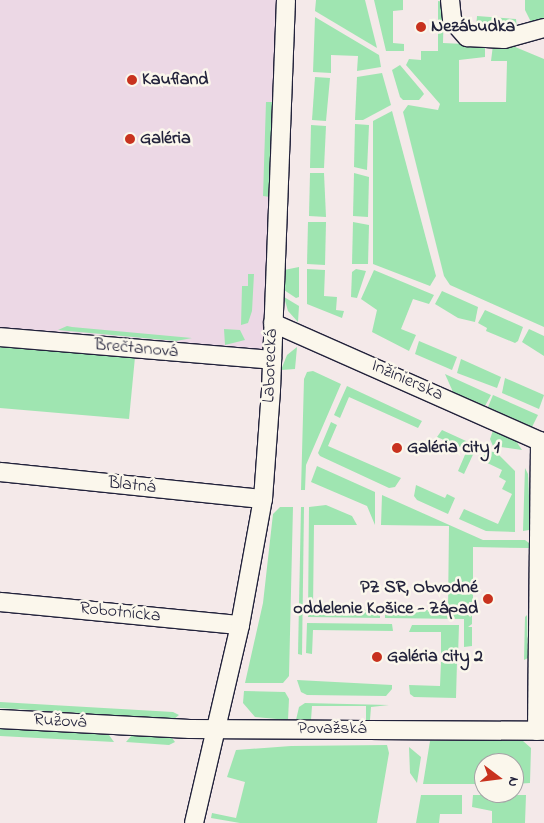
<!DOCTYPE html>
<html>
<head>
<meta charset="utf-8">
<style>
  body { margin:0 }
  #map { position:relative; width:544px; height:823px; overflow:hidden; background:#f4e9e9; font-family:"Indie Flower",sans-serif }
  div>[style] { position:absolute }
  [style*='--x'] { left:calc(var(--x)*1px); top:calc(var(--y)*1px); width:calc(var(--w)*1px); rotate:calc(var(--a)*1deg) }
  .built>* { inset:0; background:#ecd8e5 }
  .green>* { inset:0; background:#9fe5b1 }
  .roads { filter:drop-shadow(1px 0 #22223b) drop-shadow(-1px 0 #22223b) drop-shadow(0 1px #22223b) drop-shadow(0 -1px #22223b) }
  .minor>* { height:18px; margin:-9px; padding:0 9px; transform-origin:9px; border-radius:9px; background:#fbf7ec }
  .dots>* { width:14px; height:14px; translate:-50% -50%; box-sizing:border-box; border:2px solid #fbf7ec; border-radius:50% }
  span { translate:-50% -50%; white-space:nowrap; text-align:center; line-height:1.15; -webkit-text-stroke:5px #fbf7ec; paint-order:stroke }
  .poi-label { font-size:18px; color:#22223b; font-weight:700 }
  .left { translate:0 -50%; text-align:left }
  .right { translate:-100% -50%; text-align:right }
  .street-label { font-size:18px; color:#22223b }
  .north { position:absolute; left:474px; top:753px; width:50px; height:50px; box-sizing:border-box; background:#fbf7ec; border:1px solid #a4a2a5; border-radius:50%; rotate:105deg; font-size:14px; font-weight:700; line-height:20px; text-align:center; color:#22223b }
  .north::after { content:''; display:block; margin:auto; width:18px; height:22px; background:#c8321e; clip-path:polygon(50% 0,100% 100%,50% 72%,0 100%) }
</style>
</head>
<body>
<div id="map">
  <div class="built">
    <i style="clip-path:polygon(0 0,286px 0,272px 360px,0 337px)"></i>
  </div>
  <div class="green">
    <i style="clip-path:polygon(316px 0,365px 0,377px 48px,315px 11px)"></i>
    <i style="clip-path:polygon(374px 0,403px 0,403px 10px,393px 11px,393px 43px,404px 44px,404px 51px,386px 51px)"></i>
    <i style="clip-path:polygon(525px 0,544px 0,544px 19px,532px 24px,525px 10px)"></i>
    <i style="clip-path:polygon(438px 1px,444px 2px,443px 43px,485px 45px,485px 57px,459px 60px,459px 102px,506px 102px,507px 61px,491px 61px,493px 45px,508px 44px,544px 59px,544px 327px,450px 285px,444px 276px,403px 112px,408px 105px,438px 110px,440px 104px,406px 65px,409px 59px,421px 60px,421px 51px,438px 51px)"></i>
    <i style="clip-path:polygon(477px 16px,516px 19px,517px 29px,480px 31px,476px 29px)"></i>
    <i style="clip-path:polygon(315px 17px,379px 55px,381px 67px,357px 71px,358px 56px,331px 55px,331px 73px,313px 72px)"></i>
    <i style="clip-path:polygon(400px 65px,422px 91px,424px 94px,419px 100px,403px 100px,400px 97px,392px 70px)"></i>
    <i style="clip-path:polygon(382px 73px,391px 105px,363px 120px,355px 120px,357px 77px)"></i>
    <i style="clip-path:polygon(315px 77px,330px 78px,326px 121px,312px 120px)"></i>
    <i style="clip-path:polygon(266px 102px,273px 102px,270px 197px,263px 196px)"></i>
    <i style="clip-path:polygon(392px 111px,436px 276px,430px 286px,373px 264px,373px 121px)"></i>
    <i style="clip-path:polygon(355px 124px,369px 125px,367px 170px,354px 167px)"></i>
    <i style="clip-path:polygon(311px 125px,326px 126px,324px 168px,310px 168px)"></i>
    <i style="clip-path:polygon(310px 173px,324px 173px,326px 217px,309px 216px)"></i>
    <i style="clip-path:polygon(354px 173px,369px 177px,368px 217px,353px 216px)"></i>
    <i style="clip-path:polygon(308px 222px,326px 222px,325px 265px,307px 264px)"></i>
    <i style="clip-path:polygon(353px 222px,369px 225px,368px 264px,352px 264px)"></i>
    <i style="clip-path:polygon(299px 267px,299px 297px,296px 298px,284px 290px,284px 270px)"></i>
    <i style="clip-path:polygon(307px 269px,325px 270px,324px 296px,337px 297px,336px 310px,344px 311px,342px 318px,307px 304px)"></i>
    <i style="clip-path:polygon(356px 269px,366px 271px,357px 298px,351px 297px,352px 272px)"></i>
    <i style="clip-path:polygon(374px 270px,434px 295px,429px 304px,413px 299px,401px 329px,416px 335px,409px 351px,372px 332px,377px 310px,361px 299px)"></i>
    <i style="clip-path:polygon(248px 274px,254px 274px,252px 311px,248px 323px,241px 325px,242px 286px,248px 286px)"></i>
    <i style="clip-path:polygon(442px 291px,478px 307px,475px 322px,458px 318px,435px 304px)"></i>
    <i style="clip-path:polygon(284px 297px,299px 306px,298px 322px,288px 311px)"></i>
    <i style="clip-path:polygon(485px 310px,523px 327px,518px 341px,515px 343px,486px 331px,487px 328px,478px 323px)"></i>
    <i style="clip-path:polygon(67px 326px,72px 327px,192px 338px,176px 341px,58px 330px)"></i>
    <i style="clip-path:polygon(224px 329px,240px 330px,245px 340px,225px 345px)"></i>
    <i style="clip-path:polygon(529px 329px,544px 336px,544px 356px,522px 342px)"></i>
    <i style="clip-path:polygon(419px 341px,457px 357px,452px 370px,415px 354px)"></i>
    <i style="clip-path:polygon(0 346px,135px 357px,129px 419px,0 408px)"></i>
    <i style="clip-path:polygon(297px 347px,295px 369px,281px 370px,287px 355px)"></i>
    <i style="clip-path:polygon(461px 359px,501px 377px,497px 388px,457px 373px)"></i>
    <i style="clip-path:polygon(313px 371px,341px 384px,306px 465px,305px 490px,301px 490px,304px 379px,307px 372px)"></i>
    <i style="clip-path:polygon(445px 374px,491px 395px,485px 406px,453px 392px)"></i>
    <i style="clip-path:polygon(505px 378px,544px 395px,539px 409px,502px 393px)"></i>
    <i style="clip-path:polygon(347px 386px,422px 421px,418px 428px,349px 397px,340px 418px,334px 415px)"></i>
    <i style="clip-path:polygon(493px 395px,538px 415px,532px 427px,488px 407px)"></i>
    <i style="clip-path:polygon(331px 422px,337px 425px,328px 446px,401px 478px,395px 487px,389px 488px,320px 456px,318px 453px)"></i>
    <i style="clip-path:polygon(494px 428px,516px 441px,522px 450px,493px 446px,490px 439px)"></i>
    <i style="clip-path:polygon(442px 430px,477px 446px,464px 474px,458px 471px,467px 450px,437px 437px)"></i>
    <i style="clip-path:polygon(485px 450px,497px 453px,515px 471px,515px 532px,486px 531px,459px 519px,464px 509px,498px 524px,512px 494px,502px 489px,506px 481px,499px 477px,502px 470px,481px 460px)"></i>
    <i style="clip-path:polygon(317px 466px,375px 492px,375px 525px,367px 506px,311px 482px)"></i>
    <i style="clip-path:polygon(525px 468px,528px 474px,530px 519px,529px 530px,523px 531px)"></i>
    <i style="clip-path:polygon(416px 485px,445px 498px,447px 494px,455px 498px,448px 514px,417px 500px,414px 496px)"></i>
    <i style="clip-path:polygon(382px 495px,483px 540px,525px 540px,529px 543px,529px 548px,473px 547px,473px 602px,469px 602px,468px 612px,472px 612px,472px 624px,468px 627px,472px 627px,472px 646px,464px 647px,464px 619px,385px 618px,385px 610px,448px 610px,449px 526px,381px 525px)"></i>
    <i style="clip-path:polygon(326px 505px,352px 516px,357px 525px,314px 525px,313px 609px,380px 610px,380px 618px,308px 617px,309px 507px)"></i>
    <i style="clip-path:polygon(280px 507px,293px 507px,289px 676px,283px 683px,245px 683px,263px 603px,273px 514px)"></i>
    <i style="clip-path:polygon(301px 507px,304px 507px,302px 655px,298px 654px)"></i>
    <i style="clip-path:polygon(527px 615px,528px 658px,524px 660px,525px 617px)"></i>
    <i style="clip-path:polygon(307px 623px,392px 624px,393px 631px,313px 630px,312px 654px,306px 653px)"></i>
    <i style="clip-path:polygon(412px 625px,459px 625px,458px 656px,441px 655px,441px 632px,409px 632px)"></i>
    <i style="clip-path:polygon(441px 662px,457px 662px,456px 698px,414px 697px,410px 694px,409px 685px,440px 686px)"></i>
    <i style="clip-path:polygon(297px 680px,392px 685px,392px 689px,386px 696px,307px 695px,301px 692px)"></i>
    <i style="clip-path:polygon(244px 691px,285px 692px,289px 699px,288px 720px,255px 717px,243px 703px)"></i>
    <i style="clip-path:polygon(0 702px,173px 712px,179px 715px,174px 719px,0 708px)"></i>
    <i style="clip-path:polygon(305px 703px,389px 705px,371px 707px,370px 720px,366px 720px,366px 706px,312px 706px,311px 720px,296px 720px,299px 707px)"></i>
    <i style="clip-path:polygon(0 728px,109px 735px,114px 742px,0 736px)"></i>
    <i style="clip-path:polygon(132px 735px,172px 738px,175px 742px,169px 745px,126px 742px)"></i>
    <i style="clip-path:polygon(430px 741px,523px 741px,531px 748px,530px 783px,514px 784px,514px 763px,484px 763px,484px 784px,423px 784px)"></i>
    <i style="clip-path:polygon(387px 745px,389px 753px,377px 823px,240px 823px,211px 818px,212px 813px,236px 818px,245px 782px,227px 777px,236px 750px,291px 746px)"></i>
    <i style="clip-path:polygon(409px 747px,421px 757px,417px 783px,410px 773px)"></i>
    <i style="clip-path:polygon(421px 795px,462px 795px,462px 814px,440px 814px,439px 823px,416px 823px)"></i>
    <i style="clip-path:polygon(473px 795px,526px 795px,525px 823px,492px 823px,492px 811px,472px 807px)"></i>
  </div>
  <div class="roads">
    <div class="minor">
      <i style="--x:450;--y:0;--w:20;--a:84"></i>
      <i style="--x:452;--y:20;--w:23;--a:49"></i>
      <i style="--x:467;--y:37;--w:37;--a:3"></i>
      <i style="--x:504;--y:39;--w:41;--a:-15.4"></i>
      <i style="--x:273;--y:323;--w:296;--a:23.9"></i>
      <i style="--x:0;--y:337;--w:273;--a:4.8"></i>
      <i style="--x:0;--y:472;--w:264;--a:5.9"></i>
      <i style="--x:0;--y:602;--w:241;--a:5.5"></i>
      <i style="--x:0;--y:719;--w:190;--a:3"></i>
      <i style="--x:190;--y:729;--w:354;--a:0.3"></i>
      <i style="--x:537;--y:731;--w:290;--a:-89.4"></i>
      <i style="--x:194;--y:823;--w:203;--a:-76.9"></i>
      <i style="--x:240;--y:625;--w:128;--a:-79.7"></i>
      <i style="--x:263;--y:499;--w:109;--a:-85.8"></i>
      <i style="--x:271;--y:390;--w:390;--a:-87.8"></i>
    </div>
  </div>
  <div class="dots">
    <i style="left:421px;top:27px;background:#c8321e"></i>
    <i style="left:132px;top:80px;background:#c8321e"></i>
    <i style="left:130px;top:139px;background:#c8321e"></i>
    <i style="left:397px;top:448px;background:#c8321e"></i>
    <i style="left:488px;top:599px;background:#c8321e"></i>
    <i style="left:377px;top:657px;background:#c8321e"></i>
  </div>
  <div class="poi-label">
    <span class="left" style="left:431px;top:27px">Nezábudka</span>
    <span class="left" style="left:142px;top:80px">Kaufland</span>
    <span class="left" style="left:140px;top:139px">Galéria</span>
    <span class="left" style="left:407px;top:448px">Galéria city 1</span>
    <span class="right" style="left:478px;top:599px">PZ SR, Obvodné<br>oddelenie Košice - Západ</span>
    <span class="left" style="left:387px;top:657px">Galéria city 2</span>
  </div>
  <div class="street-label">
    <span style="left:136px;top:349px;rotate:5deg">Brečtanová</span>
    <span style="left:271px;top:366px;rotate:-88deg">Laborecká</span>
    <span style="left:407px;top:381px;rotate:24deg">Inžinierska</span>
    <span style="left:132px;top:486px;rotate:6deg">Blatná</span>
    <span style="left:120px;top:613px;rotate:6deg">Robotnícka</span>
    <span style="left:60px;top:722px;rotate:3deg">Ružová</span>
    <span style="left:332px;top:729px">Považská</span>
  </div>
  <div class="north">N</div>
</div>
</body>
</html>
